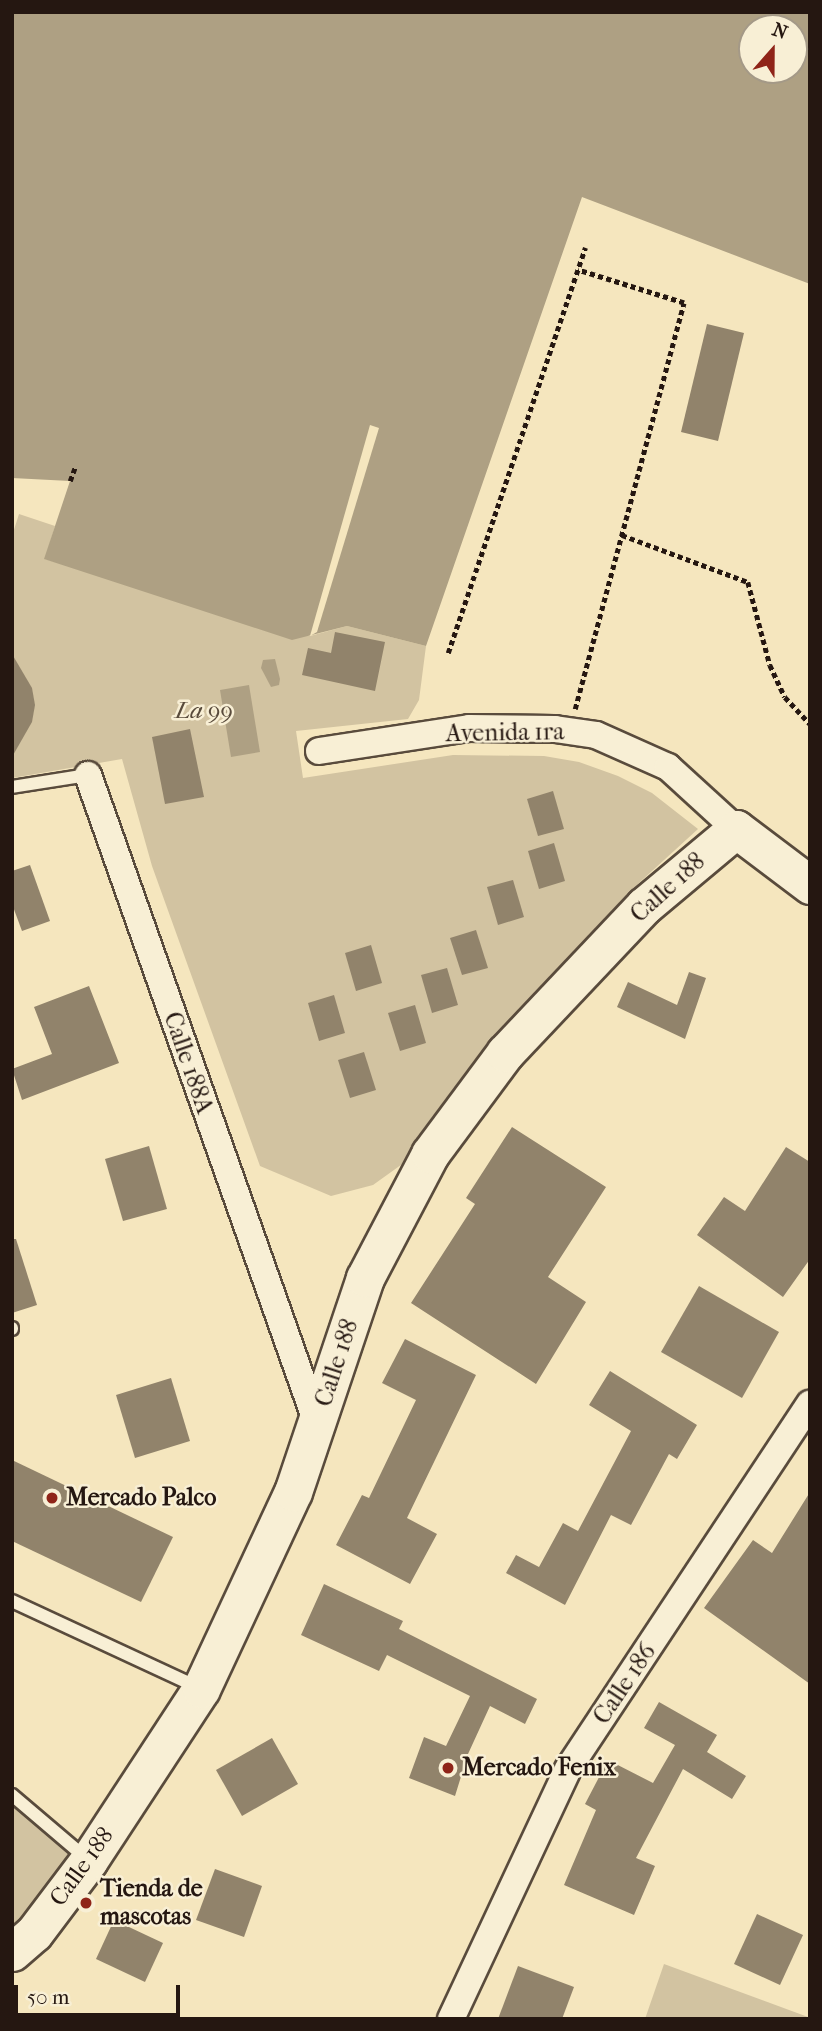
<!DOCTYPE html>
<html>
<head>
<meta charset="utf-8">
<style>
  body { margin:0 }
  #map { position:relative; width:822px; height:2031px; overflow:hidden; background:#f5e6be; font-family:"IM FELL French Canon",serif }
  div>[style] { position:absolute }
  [style*='--x'] { left:calc(var(--x)*1px); top:calc(var(--y)*1px); width:calc(var(--w)*1px); rotate:calc(var(--a)*1deg) }
  .green>* { inset:0; background:#d2c3a1 }
  .water>* { inset:0; background:#aea083 }
  .pier>* { inset:0; background:#f5e6be }
  .building>* { inset:0; background:#91836b }
  .path>* { height:4.5px; margin-top:-2.25px; transform-origin:0; background:repeating-linear-gradient(90deg,#251711 0 5px,transparent 0 8.5px) }
  .roads { filter:drop-shadow(2px 0 #594b3c) drop-shadow(-2px 0 #594b3c) drop-shadow(0 2px #594b3c) drop-shadow(0 -2px #594b3c) }
  .lane>* { height:12px; margin:-6px; padding:0 6px; transform-origin:6px; border-radius:6px; background:#f8efd5 }
  .street>* { height:26px; margin:-13px; padding:0 13px; transform-origin:13px; border-radius:13px; background:#f8efd5 }
  .secondary>* { height:37px; margin:-18.5px; padding:0 18.5px; transform-origin:18.5px; border-radius:18.5px; background:#f8efd5 }
  .dots>* { width:19px; height:19px; translate:-50% -50%; box-sizing:border-box; border:4px solid #f8efd5; border-radius:50% }
  span { translate:-50% -50%; white-space:nowrap; text-align:center; line-height:1.15; -webkit-text-stroke:5px #f8efd5; paint-order:stroke }
  .park-label { font-size:24px; color:#594b3c; font-style:italic }
  .street-label { font-size:24px; color:#251711 }
  .poi-label { font-size:24px; color:#251711; font-weight:700 }
  .left { translate:0 -50%; text-align:left }
  .frame { position:absolute; inset:0; border:14px solid #251711; pointer-events:none }
  .north { position:absolute; left:738px; top:14px; width:70px; height:70px; box-sizing:border-box; background:#f8efd5; border:2px solid #a49987; border-radius:50%; rotate:21deg; font-size:19px; font-weight:700; line-height:28px; text-align:center; color:#251711 }
  .north::after { content:''; display:block; margin:auto; width:24px; height:32px; background:#8f2418; clip-path:polygon(50% 0,100% 100%,50% 72%,0 100%) }
  .scale { position:absolute; left:14px; top:1985px; width:166px; height:32px; box-sizing:border-box; border:4px solid #251711; border-top:0; padding-left:9px; font-size:21px; line-height:24px; white-space:nowrap; color:#251711; -webkit-text-stroke:5px #f8efd5; paint-order:stroke }
</style>
</head>
<body>
<div id="map">
  <div class="green">
    <i style="clip-path:polygon(19px 514px,55px 526px,45px 559px,310px 636px,347px 626px,426px 646px,419px 700px,408px 719px,296px 731px,303px 778px,453px 755px,544px 756px,579px 762px,618px 776px,652px 793px,698px 829px,629px 892px,494px 1038px,419px 1152px,373px 1185px,331px 1196px,260px 1166px,152px 866px,122px 759px,12px 778px,12px 536px)"></i>
    <i style="clip-path:polygon(12px 1795px,89px 1860px,12px 1952px)"></i>
    <i style="clip-path:polygon(664px 1964px,808px 2017px,810px 2019px,645px 2019px)"></i>
  </div>
  <div class="water">
    <i style="clip-path:polygon(evenodd,12px 12px,810px 12px,810px 284px,582px 197px,426px 646px,347px 626px,292px 640px,44px 559px,70px 481px,12px 478px,12px 12px,752px 28px,794px 28px,794px 70px,752px 70px,752px 28px)"></i>
    <i style="clip-path:polygon(275px 659px,280px 679px,279px 685px,271px 687px,261px 668px,263px 660px)"></i>
    <i style="clip-path:polygon(249px 685px,260px 752px,231px 757px,220px 690px)"></i>
  </div>
  <div class="pier">
    <i style="clip-path:polygon(370px 425px,379px 428px,317px 632px,310px 636px)"></i>
  </div>
  <div class="building">
    <i style="clip-path:polygon(707px 324px,744px 333px,718px 441px,681px 432px)"></i>
    <i style="clip-path:polygon(335px 632px,385px 642px,375px 691px,302px 675px,308px 648px,331px 653px)"></i>
    <i style="clip-path:polygon(12px 654px,32px 688px,35px 705px,32px 722px,12px 757px)"></i>
    <i style="clip-path:polygon(190px 729px,204px 797px,165px 804px,152px 737px)"></i>
    <i style="clip-path:polygon(553px 791px,564px 829px,538px 836px,527px 799px)"></i>
    <i style="clip-path:polygon(554px 843px,565px 881px,539px 889px,528px 851px)"></i>
    <i style="clip-path:polygon(30px 865px,50px 921px,22px 931px,12px 904px,12px 871px)"></i>
    <i style="clip-path:polygon(513px 880px,524px 917px,498px 925px,487px 887px)"></i>
    <i style="clip-path:polygon(476px 930px,488px 968px,462px 975px,450px 938px)"></i>
    <i style="clip-path:polygon(371px 945px,382px 983px,356px 991px,345px 953px)"></i>
    <i style="clip-path:polygon(447px 968px,458px 1005px,432px 1013px,421px 975px)"></i>
    <i style="clip-path:polygon(689px 972px,706px 978px,685px 1039px,617px 1007px,628px 982px,677px 1005px)"></i>
    <i style="clip-path:polygon(89px 986px,119px 1063px,22px 1100px,12px 1069px,52px 1054px,34px 1007px)"></i>
    <i style="clip-path:polygon(334px 995px,345px 1033px,319px 1041px,308px 1003px)"></i>
    <i style="clip-path:polygon(415px 1005px,426px 1043px,400px 1051px,388px 1013px)"></i>
    <i style="clip-path:polygon(364px 1052px,376px 1090px,350px 1098px,338px 1060px)"></i>
    <i style="clip-path:polygon(512px 1127px,606px 1187px,548px 1277px,586px 1302px,536px 1384px,411px 1303px,475px 1204px,466px 1198px)"></i>
    <i style="clip-path:polygon(149px 1146px,167px 1209px,123px 1221px,105px 1159px)"></i>
    <i style="clip-path:polygon(786px 1147px,810px 1162px,810px 1259px,783px 1297px,697px 1235px,724px 1197px,745px 1211px)"></i>
    <i style="clip-path:polygon(12px 1239px,16px 1239px,37px 1305px,12px 1313px)"></i>
    <i style="clip-path:polygon(699px 1286px,779px 1332px,742px 1398px,661px 1352px)"></i>
    <i style="clip-path:polygon(405px 1339px,476px 1375px,407px 1518px,437px 1534px,410px 1584px,336px 1545px,362px 1495px,369px 1498px,416px 1400px,382px 1383px)"></i>
    <i style="clip-path:polygon(610px 1371px,697px 1425px,677px 1459px,669px 1454px,631px 1525px,611px 1515px,565px 1605px,506px 1573px,516px 1555px,539px 1567px,563px 1523px,578px 1531px,631px 1431px,589px 1405px)"></i>
    <i style="clip-path:polygon(171px 1378px,190px 1441px,135px 1458px,116px 1395px)"></i>
    <i style="clip-path:polygon(12px 1460px,173px 1537px,141px 1602px,12px 1541px)"></i>
    <i style="clip-path:polygon(810px 1492px,810px 1684px,704px 1608px,753px 1540px,772px 1553px)"></i>
    <i style="clip-path:polygon(324px 1584px,403px 1621px,399px 1629px,537px 1699px,525px 1724px,490px 1706px,468px 1754px,455px 1796px,409px 1778px,424px 1737px,446px 1746px,470px 1696px,387px 1655px,379px 1671px,301px 1635px)"></i>
    <i style="clip-path:polygon(659px 1702px,717px 1735px,707px 1752px,746px 1776px,732px 1799px,683px 1769px,636px 1858px,655px 1866px,634px 1915px,564px 1885px,596px 1810px,585px 1804px,608px 1760px,653px 1783px,675px 1745px,644px 1728px)"></i>
    <i style="clip-path:polygon(272px 1738px,298px 1784px,242px 1816px,216px 1770px)"></i>
    <i style="clip-path:polygon(215px 1869px,262px 1886px,244px 1937px,196px 1920px)"></i>
    <i style="clip-path:polygon(757px 1914px,803px 1935px,780px 1985px,734px 1964px)"></i>
    <i style="clip-path:polygon(114px 1920px,163px 1943px,145px 1982px,96px 1959px)"></i>
    <i style="clip-path:polygon(518px 1966px,574px 1987px,562px 2019px,498px 2019px)"></i>
  </div>
  <div class="path">
    <i style="--x:70;--y:481;--w:15;--a:-70"></i>
    <i style="--x:622;--y:535;--w:134;--a:20.5"></i>
    <i style="--x:748;--y:582;--w:86;--a:75.2"></i>
    <i style="--x:770;--y:665;--w:35;--a:65"></i>
    <i style="--x:785;--y:697;--w:37;--a:47"></i>
    <i style="--x:448;--y:653;--w:428;--a:-71.3"></i>
    <i style="--x:575;--y:709;--w:420;--a:-75"></i>
    <i style="--x:684;--y:303;--w:111;--a:-162.7"></i>
  </div>
  <div class="roads">
    <div class="lane">
      <i style="--x:12;--y:787;--w:77;--a:-9"></i>
      <i style="--x:12;--y:1328;--w:1;--a:90"></i>
      <i style="--x:12;--y:1601;--w:206;--a:24.9"></i>
      <i style="--x:12;--y:1795;--w:97;--a:40.4"></i>
    </div>
    <div class="street">
      <i style="--x:319;--y:751;--w:152;--a:-8.7"></i>
      <i style="--x:469;--y:728;--w:86;--a:0.7"></i>
      <i style="--x:555;--y:729;--w:41;--a:8.3"></i>
      <i style="--x:596;--y:735;--w:79;--a:24"></i>
      <i style="--x:668;--y:767;--w:92;--a:42.4"></i>
      <i style="--x:88;--y:775;--w:687;--a:70.54"></i>
      <i style="--x:451;--y:2019;--w:276;--a:-64.9"></i>
      <i style="--x:568;--y:1769;--w:438;--a:-56.5"></i>
    </div>
    <div class="secondary">
      <i style="--x:12;--y:1952;--w:29;--a:-41"></i>
      <i style="--x:34;--y:1933;--w:91;--a:-53"></i>
      <i style="--x:89;--y:1860;--w:204;--a:-56.8"></i>
      <i style="--x:201;--y:1689;--w:217;--a:-65"></i>
      <i style="--x:293;--y:1492;--w:226;--a:-71.4"></i>
      <i style="--x:365;--y:1278;--w:140;--a:-62.3"></i>
      <i style="--x:430;--y:1154;--w:126;--a:-53.4"></i>
      <i style="--x:505;--y:1053;--w:202;--a:-46.6"></i>
      <i style="--x:644;--y:906;--w:120;--a:-39.9"></i>
      <i style="--x:736;--y:829;--w:93;--a:37.1"></i>
    </div>
  </div>
  <div class="dots">
    <i style="left:52px;top:1498px;background:#8f2418"></i>
    <i style="left:448px;top:1768px;background:#8f2418"></i>
    <i style="left:86px;top:1903px;background:#8f2418"></i>
  </div>
  <div class="park-label">
    <span style="left:204px;top:711px">La 99</span>
  </div>
  <div class="street-label">
    <span style="left:505px;top:733px;rotate:-1deg">Avenida 1ra</span>
    <span style="left:668px;top:888px;rotate:-42deg">Calle 188</span>
    <span style="left:188px;top:1063px;rotate:71deg">Calle 188A</span>
    <span style="left:337px;top:1363px;rotate:-72deg">Calle 188</span>
    <span style="left:625px;top:1684px;rotate:-56deg">Calle 186</span>
    <span style="left:82px;top:1867px;rotate:-54deg">Calle 188</span>
  </div>
  <div class="poi-label">
    <span class="left" style="left:66px;top:1498px">Mercado Palco</span>
    <span class="left" style="left:462px;top:1768px">Mercado Fenix</span>
    <span class="left" style="left:100px;top:1903px">Tienda de<br>mascotas</span>
  </div>
  <div class="frame"></div>
  <div class="north">N</div>
  <div class="scale">50 m</div>
</div>
</body>
</html>
